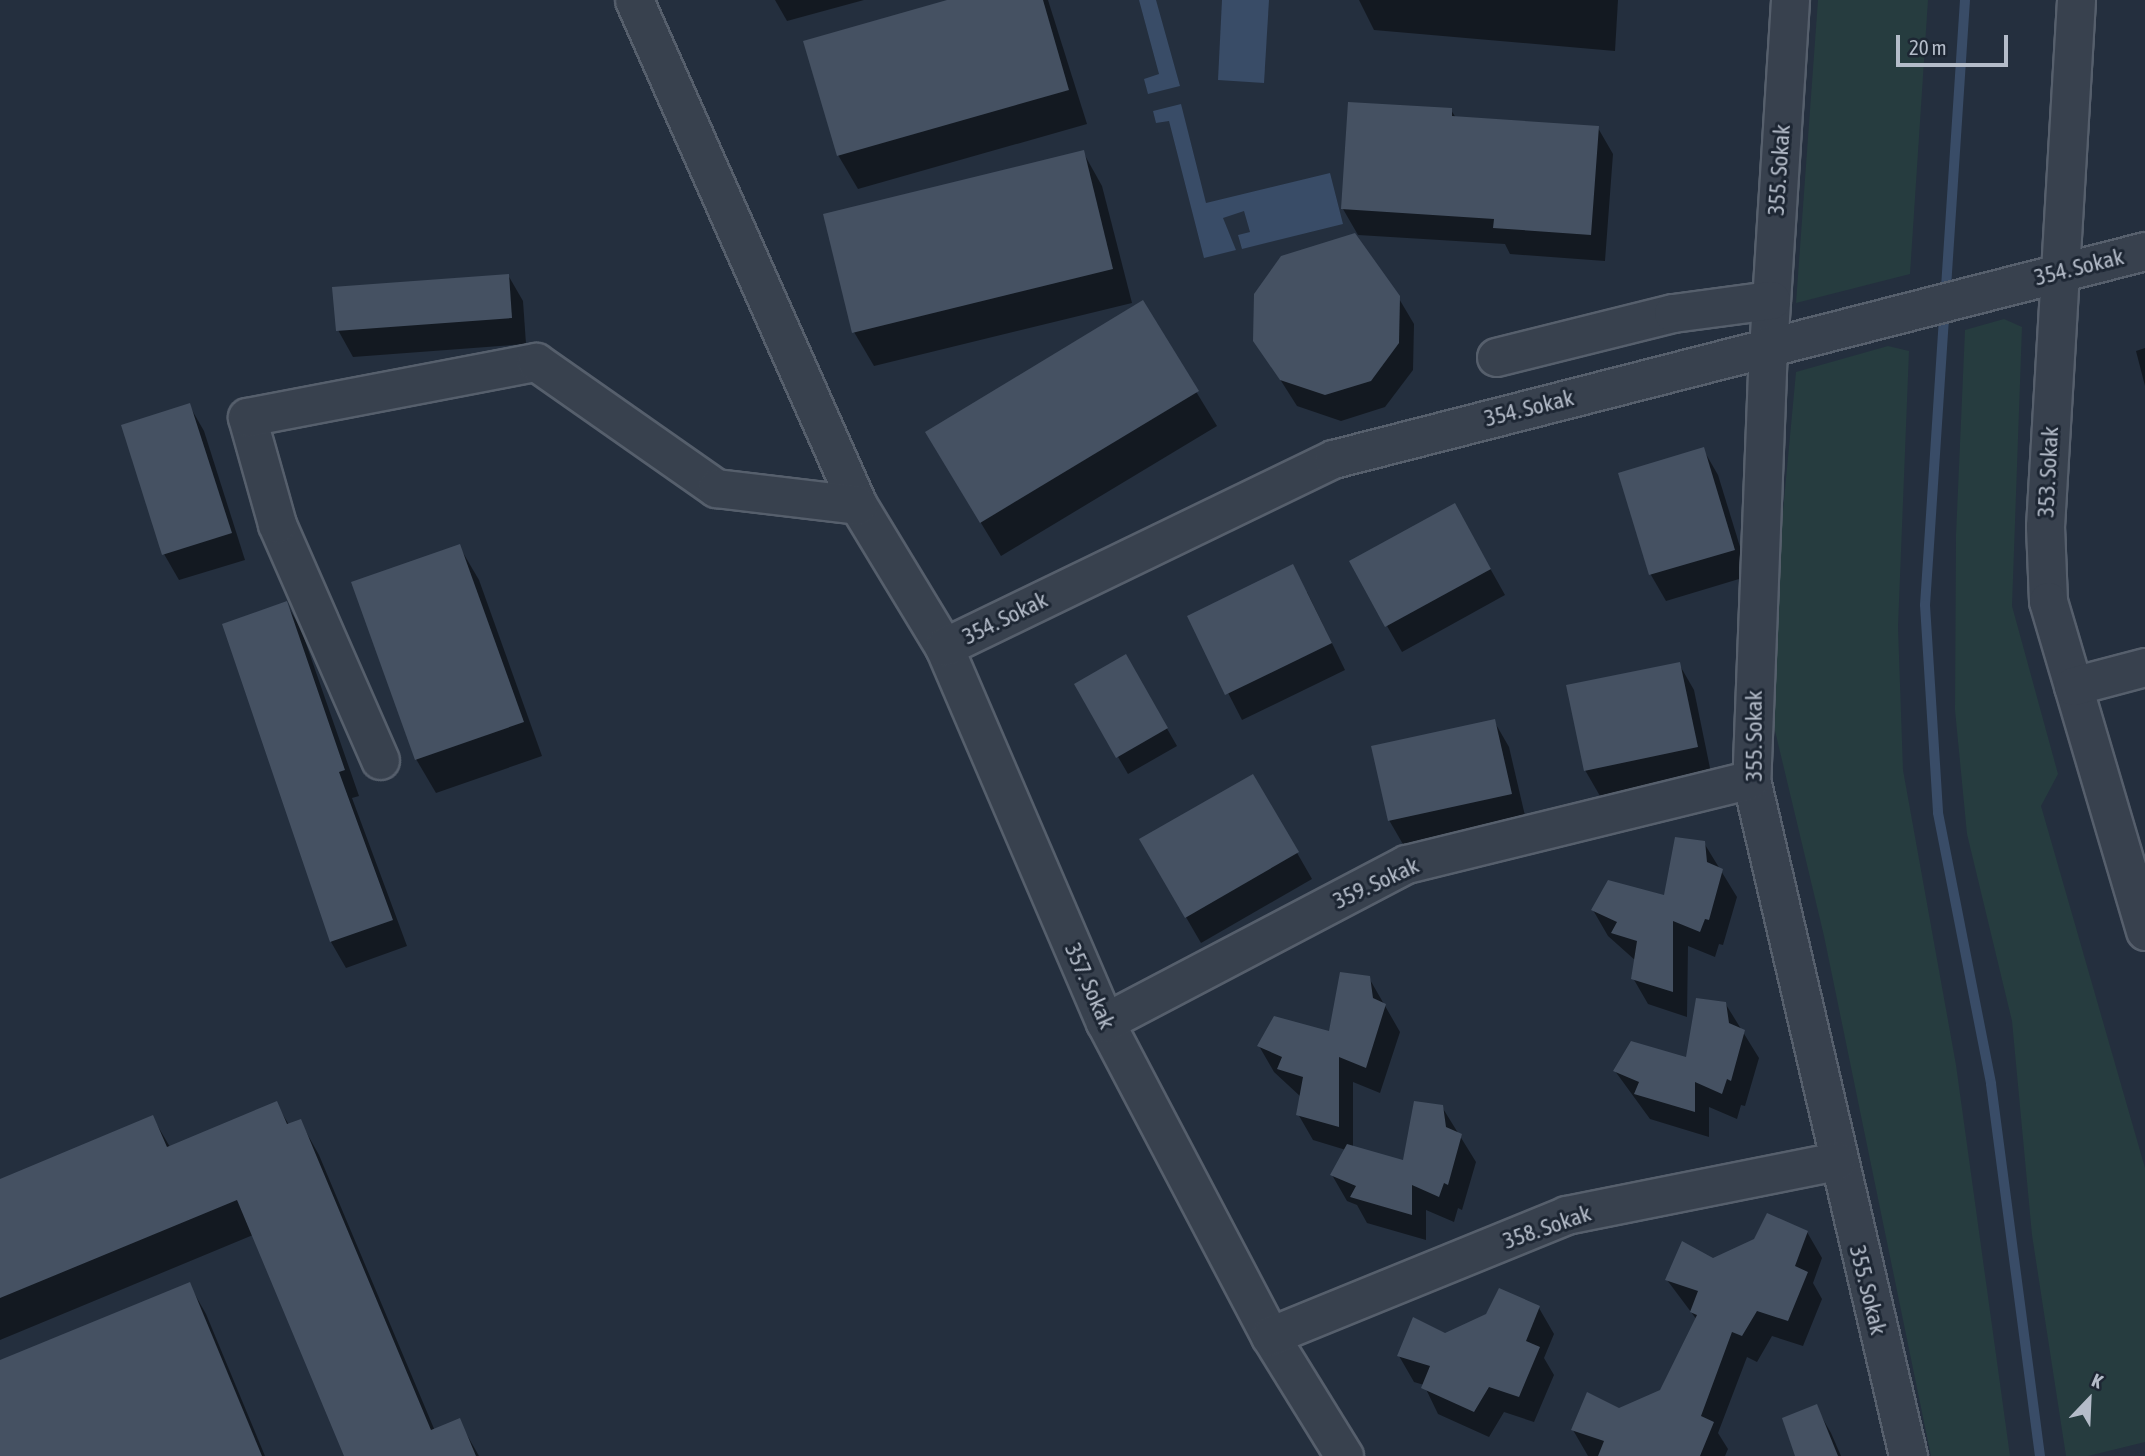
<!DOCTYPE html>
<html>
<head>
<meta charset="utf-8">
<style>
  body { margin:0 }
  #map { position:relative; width:2145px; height:1456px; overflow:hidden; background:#242f3e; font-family:"Asap Condensed",sans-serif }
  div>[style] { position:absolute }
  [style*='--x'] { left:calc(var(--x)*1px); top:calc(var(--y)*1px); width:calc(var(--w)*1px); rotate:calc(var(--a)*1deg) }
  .green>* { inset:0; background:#263c3f }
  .water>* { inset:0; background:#394c67 }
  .shadow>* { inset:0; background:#0007 }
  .stream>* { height:10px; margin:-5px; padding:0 5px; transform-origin:5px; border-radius:5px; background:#394c67 }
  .building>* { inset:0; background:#455162 }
  .roads { filter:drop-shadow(2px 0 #565f6c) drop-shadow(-2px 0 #565f6c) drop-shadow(0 2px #565f6c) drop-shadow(0 -2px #565f6c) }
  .minor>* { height:37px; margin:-18.5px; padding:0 18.5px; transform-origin:18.5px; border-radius:18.5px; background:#38414e }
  span { translate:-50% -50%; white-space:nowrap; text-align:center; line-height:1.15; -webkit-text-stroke:6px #1d2633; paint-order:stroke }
  .street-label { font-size:23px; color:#b4bcc9 }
  .north { position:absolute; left:2054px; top:1365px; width:70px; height:70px; -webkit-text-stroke:5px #1d2633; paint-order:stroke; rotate:23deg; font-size:19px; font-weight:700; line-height:28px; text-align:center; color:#b4bcc9 }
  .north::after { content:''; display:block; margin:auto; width:24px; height:32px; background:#b4bcc9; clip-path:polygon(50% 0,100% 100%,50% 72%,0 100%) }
  .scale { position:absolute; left:1896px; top:35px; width:112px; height:32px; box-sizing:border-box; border:4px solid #b4bcc9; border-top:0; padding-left:9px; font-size:21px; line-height:24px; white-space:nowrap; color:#b4bcc9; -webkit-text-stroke:5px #1d2633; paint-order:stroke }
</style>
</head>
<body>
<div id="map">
  <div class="green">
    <i style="clip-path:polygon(1818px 0,1928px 0,1910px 274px,1796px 303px)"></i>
    <i style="clip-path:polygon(2004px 319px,2022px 327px,2012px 606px,2058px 774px,2041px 806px,2145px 1168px,2145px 1442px,2088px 1456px,2066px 1456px,2032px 1235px,2012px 1021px,1967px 834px,1955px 710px,1956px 535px,1965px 330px)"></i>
    <i style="clip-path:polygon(1888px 346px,1909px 351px,1898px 627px,1903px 770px,1956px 1065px,2010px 1456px,1931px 1456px,1824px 936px,1766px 693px,1796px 372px)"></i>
  </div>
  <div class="water">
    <i style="clip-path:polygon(1139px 0,1156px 0,1180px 86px,1148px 94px,1144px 79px,1159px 74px)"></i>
    <i style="clip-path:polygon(1222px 0,1269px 0,1264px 83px,1218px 80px)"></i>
    <i style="clip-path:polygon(1181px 104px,1206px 203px,1330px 173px,1343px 224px,1242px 249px,1238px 235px,1250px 232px,1244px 211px,1223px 218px,1236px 250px,1204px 258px,1169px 121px,1156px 123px,1153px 111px)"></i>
  </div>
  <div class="shadow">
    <i style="clip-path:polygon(775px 0,864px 0,787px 21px)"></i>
    <i style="clip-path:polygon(953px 0,1048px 0,1087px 124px,858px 189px,838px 155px)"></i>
    <i style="clip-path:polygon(1359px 0,1618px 0,1615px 51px,1374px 30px)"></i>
    <i style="clip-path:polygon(1451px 110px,1456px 118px,1598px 128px,1613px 154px,1605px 261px,1510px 254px,1505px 244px,1358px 235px,1343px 209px)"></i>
    <i style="clip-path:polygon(1083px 152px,1102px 186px,1132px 303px,874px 366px,854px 332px)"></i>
    <i style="clip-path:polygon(508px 275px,523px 301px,526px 344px,353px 357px,338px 330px)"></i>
    <i style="clip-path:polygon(1398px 297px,1414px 324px,1413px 370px,1385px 407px,1341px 421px,1297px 406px,1255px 340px)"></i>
    <i style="clip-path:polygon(1142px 303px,1217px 426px,1001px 556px,947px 467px)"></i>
    <i style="clip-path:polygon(2145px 348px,2145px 386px,2136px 351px)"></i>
    <i style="clip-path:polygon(189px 405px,204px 431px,245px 560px,179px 580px,164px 554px)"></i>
    <i style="clip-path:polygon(1703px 449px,1718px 475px,1749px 576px,1666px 601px,1651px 575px,1621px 474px)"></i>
    <i style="clip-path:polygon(1469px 531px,1505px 595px,1402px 652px,1387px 626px)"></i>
    <i style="clip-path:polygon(459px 546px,479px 580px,542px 756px,436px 793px,416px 759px)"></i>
    <i style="clip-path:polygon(1307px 592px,1345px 670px,1242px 720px,1189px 617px)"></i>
    <i style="clip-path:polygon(286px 603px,301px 629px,359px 796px,352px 798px,407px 946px,346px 968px,331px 942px,224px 625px)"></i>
    <i style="clip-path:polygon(1126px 657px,1177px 746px,1128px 774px,1076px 685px)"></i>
    <i style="clip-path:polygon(1679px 664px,1694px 690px,1711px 773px,1600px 796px,1585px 770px)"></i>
    <i style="clip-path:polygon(1494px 721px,1509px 747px,1526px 820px,1404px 846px,1389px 820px)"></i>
    <i style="clip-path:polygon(1253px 776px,1312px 879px,1201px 943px,1141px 840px)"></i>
    <i style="clip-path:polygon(1704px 843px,1737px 897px,1723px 945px,1719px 944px,1715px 957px,1688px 946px,1687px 1017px,1648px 1004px,1633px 978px,1636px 961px,1608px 936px,1593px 910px,1665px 898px)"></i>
    <i style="clip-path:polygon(1369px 978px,1400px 1032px,1380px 1093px,1353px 1082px,1353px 1148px,1404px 1162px,1442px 1107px,1476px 1162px,1462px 1210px,1458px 1208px,1454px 1222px,1426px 1210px,1426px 1240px,1367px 1223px,1357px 1205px,1347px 1201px,1332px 1175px,1346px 1150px,1313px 1140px,1298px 1114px,1301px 1097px,1274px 1072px,1259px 1046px,1331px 1034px)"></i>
    <i style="clip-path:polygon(1725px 1003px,1759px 1058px,1745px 1106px,1741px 1105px,1737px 1119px,1709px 1107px,1709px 1137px,1650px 1119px,1615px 1071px,1687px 1059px)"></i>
    <i style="clip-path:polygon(276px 1103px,289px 1125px,300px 1121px,319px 1155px,435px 1431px,459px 1421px,479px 1456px,346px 1456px,253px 1235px,0 1340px,0 1181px,153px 1118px,170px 1147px)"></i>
    <i style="clip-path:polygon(1807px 1232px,1822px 1258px,1813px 1283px,1822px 1299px,1803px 1346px,1772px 1336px,1757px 1362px,1747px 1357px,1718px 1433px,1728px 1449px,1725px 1456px,1588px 1456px,1573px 1430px,1661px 1391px,1697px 1320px,1667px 1280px,1713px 1259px)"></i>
    <i style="clip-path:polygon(189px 1284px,206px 1314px,265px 1456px,0 1456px,0 1362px)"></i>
    <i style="clip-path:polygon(1539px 1308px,1554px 1334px,1544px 1358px,1554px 1375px,1534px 1422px,1504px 1412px,1489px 1437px,1438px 1414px,1424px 1385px,1414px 1382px,1399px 1356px,1445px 1335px)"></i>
    <i style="clip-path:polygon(1816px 1407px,1831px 1433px,1841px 1456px,1797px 1456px)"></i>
  </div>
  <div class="stream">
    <i style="--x:1965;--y:0;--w:606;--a:93.78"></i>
    <i style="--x:1925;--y:605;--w:208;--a:86.4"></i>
    <i style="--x:1938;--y:813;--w:276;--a:78.9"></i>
    <i style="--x:1991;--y:1084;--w:375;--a:82.5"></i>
  </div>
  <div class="building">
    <i style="clip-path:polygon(947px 0,1043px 0,1069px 90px,837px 156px,803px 41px)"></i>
    <i style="clip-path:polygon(1348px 102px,1452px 108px,1452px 116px,1599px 126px,1591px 235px,1493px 228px,1494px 219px,1341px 209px)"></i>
    <i style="clip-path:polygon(1084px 150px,1113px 269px,852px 333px,823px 214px)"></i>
    <i style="clip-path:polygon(1355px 233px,1400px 296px,1399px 343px,1371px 381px,1325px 395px,1280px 380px,1253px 341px,1254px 294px,1281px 256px)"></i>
    <i style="clip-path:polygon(509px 274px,512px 318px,336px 331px,332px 287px)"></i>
    <i style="clip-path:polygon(1143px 300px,1199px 391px,980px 523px,925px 432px)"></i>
    <i style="clip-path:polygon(190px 403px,232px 533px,162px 555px,121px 425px)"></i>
    <i style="clip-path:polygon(1704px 447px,1735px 550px,1649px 575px,1618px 473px)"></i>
    <i style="clip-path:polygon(1455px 503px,1491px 569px,1385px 627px,1349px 561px)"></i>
    <i style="clip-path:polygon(460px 544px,524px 722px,415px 760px,351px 582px)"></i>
    <i style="clip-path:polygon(1293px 564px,1332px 643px,1225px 695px,1187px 616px)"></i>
    <i style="clip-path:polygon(287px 601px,345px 770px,339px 772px,393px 920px,330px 942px,222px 624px)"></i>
    <i style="clip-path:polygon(1126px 654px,1168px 728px,1116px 758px,1074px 684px)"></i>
    <i style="clip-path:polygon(1680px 662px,1698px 747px,1584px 771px,1566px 685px)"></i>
    <i style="clip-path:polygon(1495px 719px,1512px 794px,1388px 821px,1371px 746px)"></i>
    <i style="clip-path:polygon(1253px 774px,1299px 852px,1185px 918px,1139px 839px)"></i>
    <i style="clip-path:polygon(1675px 837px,1705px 841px,1707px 862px,1723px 869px,1709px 920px,1705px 919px,1700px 932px,1673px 921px,1673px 992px,1631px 979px,1637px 941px,1611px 933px,1617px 922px,1591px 910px,1608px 880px,1664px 895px)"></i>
    <i style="clip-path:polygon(1340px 972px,1370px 976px,1373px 998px,1386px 1004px,1366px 1068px,1339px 1057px,1339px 1127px,1296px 1115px,1303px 1077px,1277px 1069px,1282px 1057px,1257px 1046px,1274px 1016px,1329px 1031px)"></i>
    <i style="clip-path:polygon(1696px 998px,1726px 1002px,1729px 1023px,1745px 1030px,1731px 1081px,1727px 1079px,1722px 1094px,1695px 1082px,1695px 1112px,1634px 1094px,1639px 1082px,1613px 1071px,1631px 1041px,1686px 1057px)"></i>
    <i style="clip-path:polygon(277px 1101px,287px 1124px,301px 1119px,431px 1430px,460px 1418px,476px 1456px,344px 1456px,237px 1200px,0 1298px,0 1179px,153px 1115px,167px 1147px)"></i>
    <i style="clip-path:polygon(1414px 1101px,1443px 1105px,1446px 1127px,1462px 1134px,1448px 1185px,1444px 1183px,1439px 1197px,1412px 1185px,1412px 1215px,1350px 1197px,1356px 1186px,1330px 1175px,1347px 1144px,1403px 1160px)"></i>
    <i style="clip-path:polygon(1767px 1213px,1808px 1231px,1795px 1266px,1808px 1272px,1788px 1321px,1757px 1311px,1742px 1336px,1732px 1332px,1701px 1416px,1714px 1422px,1700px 1456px,1598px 1456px,1604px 1441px,1571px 1430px,1587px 1392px,1619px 1408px,1660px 1390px,1697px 1315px,1690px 1312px,1698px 1291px,1665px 1280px,1682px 1241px,1713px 1258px,1754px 1239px)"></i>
    <i style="clip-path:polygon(190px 1282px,262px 1456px,0 1456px,0 1360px)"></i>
    <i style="clip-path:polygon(1499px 1288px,1540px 1306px,1526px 1341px,1540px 1347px,1519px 1397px,1489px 1387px,1474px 1412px,1421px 1388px,1430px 1366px,1397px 1356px,1413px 1317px,1445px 1333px,1486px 1314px)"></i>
    <i style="clip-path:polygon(1817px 1404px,1838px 1456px,1795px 1456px,1782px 1418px)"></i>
  </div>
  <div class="roads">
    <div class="minor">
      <i style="--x:634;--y:0;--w:552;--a:66.08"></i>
      <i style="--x:858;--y:505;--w:166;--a:58.8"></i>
      <i style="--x:944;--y:647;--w:408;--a:66.8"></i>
      <i style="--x:1105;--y:1022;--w:355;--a:62.3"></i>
      <i style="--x:1270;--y:1336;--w:141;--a:58.3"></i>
      <i style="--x:1790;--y:0;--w:347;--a:93.6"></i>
      <i style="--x:1768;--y:346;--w:433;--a:92.2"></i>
      <i style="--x:1751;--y:779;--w:695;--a:76.94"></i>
      <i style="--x:2076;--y:0;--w:527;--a:93.37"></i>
      <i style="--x:2045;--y:526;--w:75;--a:87.7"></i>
      <i style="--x:2048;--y:601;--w:344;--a:73.6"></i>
      <i style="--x:1496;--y:357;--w:182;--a:-14"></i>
      <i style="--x:1673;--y:313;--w:99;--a:-7.6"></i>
      <i style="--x:944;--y:647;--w:432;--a:-25.8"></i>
      <i style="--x:1333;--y:459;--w:838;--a:-14.37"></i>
      <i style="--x:2073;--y:686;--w:74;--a:-14.8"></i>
      <i style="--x:380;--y:760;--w:257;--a:-113.6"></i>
      <i style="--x:277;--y:524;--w:111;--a:-105.7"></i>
      <i style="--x:247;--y:417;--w:294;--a:-10.8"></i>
      <i style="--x:536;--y:362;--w:220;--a:35"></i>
      <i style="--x:716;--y:488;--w:143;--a:6.8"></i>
      <i style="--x:1105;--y:1022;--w:340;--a:-27.7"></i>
      <i style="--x:1406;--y:864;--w:355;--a:-13.8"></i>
      <i style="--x:1270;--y:1336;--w:320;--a:-22.2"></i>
      <i style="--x:1566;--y:1215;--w:276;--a:-11.3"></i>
    </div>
  </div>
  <div class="street-label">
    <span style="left:1779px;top:170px;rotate:-86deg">355. Sokak</span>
    <span style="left:2079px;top:267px;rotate:-14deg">354. Sokak</span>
    <span style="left:1529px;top:408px;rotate:-14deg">354. Sokak</span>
    <span style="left:2048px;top:472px;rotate:-87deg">353. Sokak</span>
    <span style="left:1005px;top:618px;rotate:-26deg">354. Sokak</span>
    <span style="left:1754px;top:736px;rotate:-90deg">355. Sokak</span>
    <span style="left:1376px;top:883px;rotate:-25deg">359. Sokak</span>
    <span style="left:1090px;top:986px;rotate:66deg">357. Sokak</span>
    <span style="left:1547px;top:1227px;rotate:-19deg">358. Sokak</span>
    <span style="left:1868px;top:1290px;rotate:76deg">355. Sokak</span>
  </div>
  <div class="north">K</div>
  <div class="scale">20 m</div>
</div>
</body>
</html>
